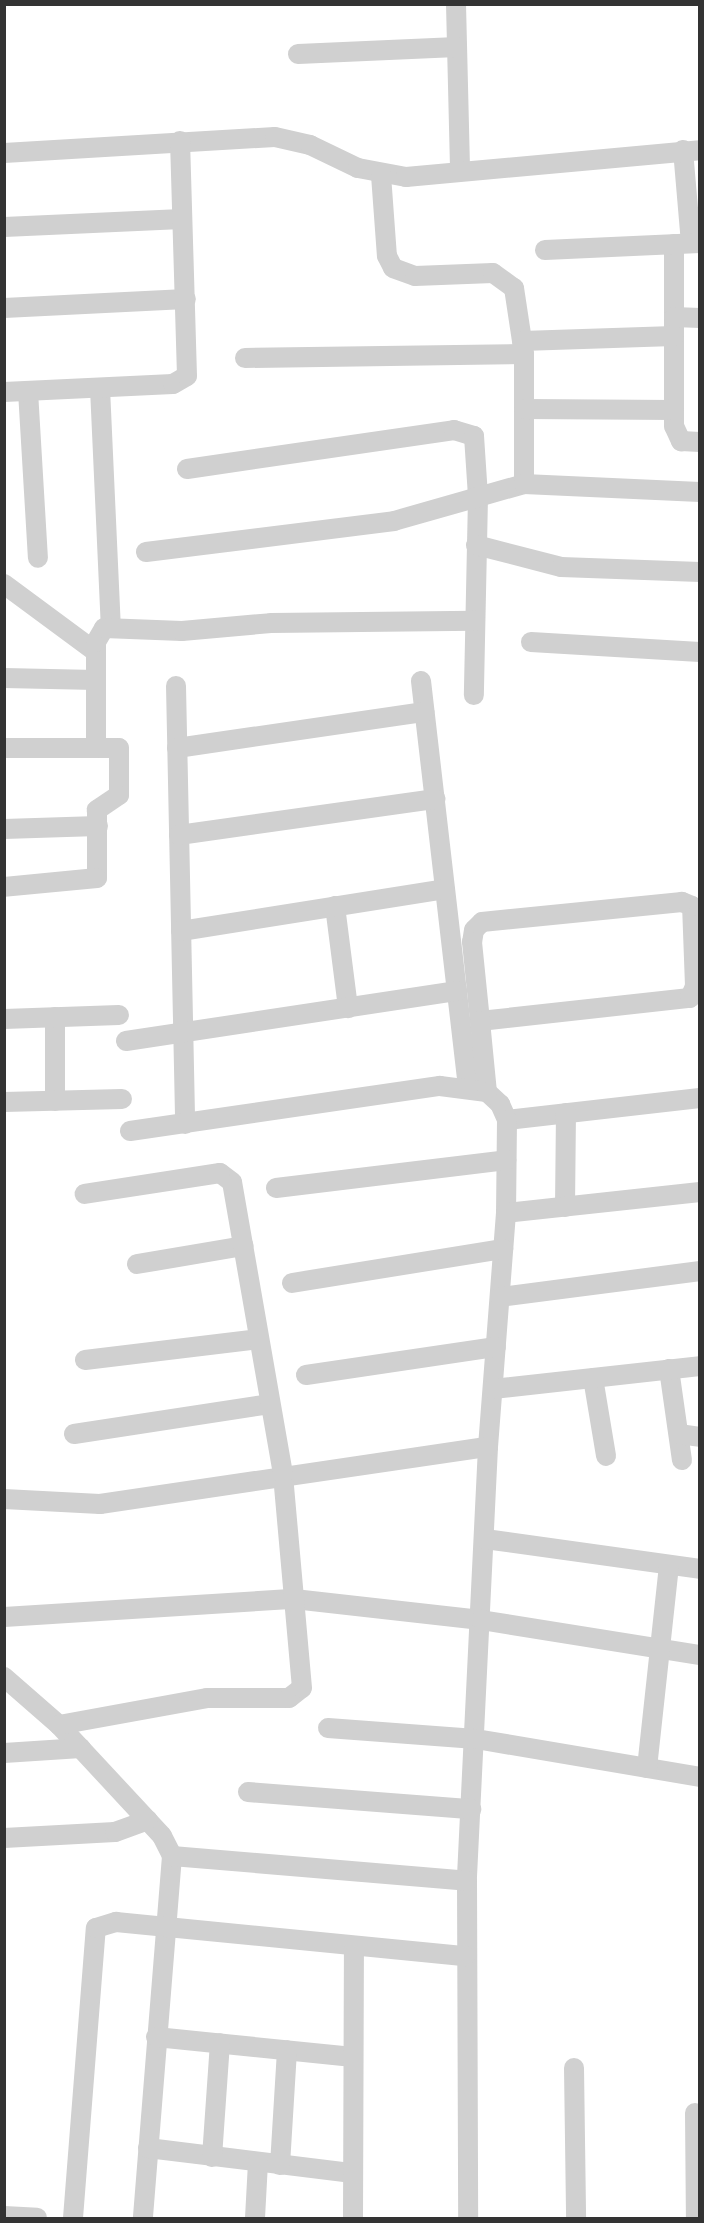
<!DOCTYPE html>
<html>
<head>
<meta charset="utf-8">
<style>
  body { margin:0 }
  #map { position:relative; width:704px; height:2223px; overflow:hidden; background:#fff; font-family:"Exo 2",sans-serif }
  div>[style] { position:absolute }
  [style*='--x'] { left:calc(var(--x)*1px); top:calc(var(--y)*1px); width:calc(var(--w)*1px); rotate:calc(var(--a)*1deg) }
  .street>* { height:20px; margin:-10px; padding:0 10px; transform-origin:10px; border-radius:10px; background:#d0d0d0 }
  span { translate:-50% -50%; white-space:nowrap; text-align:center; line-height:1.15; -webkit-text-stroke:6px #fff; paint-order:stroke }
  .frame { position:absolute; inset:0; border:6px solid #333; pointer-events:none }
</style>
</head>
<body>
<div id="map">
  <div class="street">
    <i style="--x:456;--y:4;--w:167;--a:88.6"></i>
    <i style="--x:298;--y:54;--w:159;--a:-2.5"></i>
    <i style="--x:683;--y:150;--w:93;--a:85.1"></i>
    <i style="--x:4;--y:153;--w:271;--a:-3.4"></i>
    <i style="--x:275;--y:137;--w:36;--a:13"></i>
    <i style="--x:310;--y:145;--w:53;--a:25.6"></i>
    <i style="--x:358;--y:168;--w:49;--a:10.6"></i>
    <i style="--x:406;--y:177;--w:295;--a:-5.2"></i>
    <i style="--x:381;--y:175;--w:81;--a:85.8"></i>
    <i style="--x:387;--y:256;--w:13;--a:63"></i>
    <i style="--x:393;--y:268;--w:23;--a:20"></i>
    <i style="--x:415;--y:276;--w:78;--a:-2.2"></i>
    <i style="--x:493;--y:273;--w:26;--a:36"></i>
    <i style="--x:514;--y:288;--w:67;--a:81.4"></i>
    <i style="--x:524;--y:354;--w:130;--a:90"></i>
    <i style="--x:4;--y:227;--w:178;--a:-2.6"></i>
    <i style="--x:674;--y:244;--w:182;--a:90"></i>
    <i style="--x:674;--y:426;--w:17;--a:65"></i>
    <i style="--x:681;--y:441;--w:19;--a:3"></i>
    <i style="--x:545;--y:250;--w:155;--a:-2.6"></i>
    <i style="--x:4;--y:308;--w:182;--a:-2.8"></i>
    <i style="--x:674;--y:317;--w:26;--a:2"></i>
    <i style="--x:522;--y:341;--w:152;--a:-1.9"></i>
    <i style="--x:245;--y:358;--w:279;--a:-0.8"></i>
    <i style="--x:100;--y:388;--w:238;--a:87.4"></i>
    <i style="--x:28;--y:391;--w:167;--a:86.6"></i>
    <i style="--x:4;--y:392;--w:169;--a:-2.7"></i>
    <i style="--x:173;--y:384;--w:16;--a:-30"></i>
    <i style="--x:187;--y:376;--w:235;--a:-91.7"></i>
    <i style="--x:524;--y:409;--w:150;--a:0.4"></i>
    <i style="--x:187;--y:469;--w:270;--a:-8.3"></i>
    <i style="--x:454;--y:430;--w:21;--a:17"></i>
    <i style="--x:474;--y:436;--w:61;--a:86.2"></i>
    <i style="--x:478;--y:497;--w:198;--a:91.2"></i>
    <i style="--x:476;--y:545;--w:88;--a:14.5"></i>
    <i style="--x:561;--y:567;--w:139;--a:2.1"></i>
    <i style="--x:146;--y:552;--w:250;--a:-7.1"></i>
    <i style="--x:394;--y:521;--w:135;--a:-15.9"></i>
    <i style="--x:524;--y:484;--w:176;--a:2.6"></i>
    <i style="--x:4;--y:584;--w:114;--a:36.5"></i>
    <i style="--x:531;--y:642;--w:169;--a:3.4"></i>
    <i style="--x:4;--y:678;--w:92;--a:1.2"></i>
    <i style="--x:421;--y:681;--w:409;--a:83.4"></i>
    <i style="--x:176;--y:686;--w:438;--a:88.8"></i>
    <i style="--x:4;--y:748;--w:115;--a:0"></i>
    <i style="--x:119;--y:748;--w:47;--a:90"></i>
    <i style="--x:119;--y:795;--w:27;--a:146"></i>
    <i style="--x:97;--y:810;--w:68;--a:90"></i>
    <i style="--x:97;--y:878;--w:93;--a:174.5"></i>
    <i style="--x:96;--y:748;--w:106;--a:-90"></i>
    <i style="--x:96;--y:642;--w:16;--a:-60"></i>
    <i style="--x:104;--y:628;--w:78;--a:2.2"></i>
    <i style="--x:182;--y:631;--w:89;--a:-5.1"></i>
    <i style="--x:271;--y:623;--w:204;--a:-0.6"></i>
    <i style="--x:177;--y:748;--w:250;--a:-8.3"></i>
    <i style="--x:4;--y:829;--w:94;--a:-1.8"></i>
    <i style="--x:179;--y:835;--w:259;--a:-8"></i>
    <i style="--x:335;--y:906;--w:103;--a:82.7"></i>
    <i style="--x:181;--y:931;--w:267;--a:-9"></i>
    <i style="--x:55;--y:1017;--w:84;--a:90"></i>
    <i style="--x:4;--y:1019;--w:115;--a:-2"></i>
    <i style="--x:480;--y:1021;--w:211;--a:-6.3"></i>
    <i style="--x:690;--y:998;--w:13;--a:-67"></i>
    <i style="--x:695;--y:986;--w:80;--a:-92.1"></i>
    <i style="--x:692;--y:906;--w:11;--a:-158"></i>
    <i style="--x:682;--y:902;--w:201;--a:174.3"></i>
    <i style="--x:482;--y:922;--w:11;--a:135"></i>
    <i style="--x:474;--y:930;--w:12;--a:99"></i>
    <i style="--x:472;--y:942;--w:79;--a:84.2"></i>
    <i style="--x:480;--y:1021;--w:71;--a:84.4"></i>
    <i style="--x:126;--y:1041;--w:335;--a:-8.6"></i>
    <i style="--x:4;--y:1102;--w:118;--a:-1.5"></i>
    <i style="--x:507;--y:1120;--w:194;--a:-6.5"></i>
    <i style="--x:130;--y:1131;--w:313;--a:-8.3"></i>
    <i style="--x:440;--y:1086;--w:47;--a:7.3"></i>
    <i style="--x:487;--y:1092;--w:18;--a:43"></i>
    <i style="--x:500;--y:1104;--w:17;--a:66"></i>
    <i style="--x:507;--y:1120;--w:93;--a:90.6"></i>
    <i style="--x:506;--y:1213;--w:235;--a:94.4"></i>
    <i style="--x:488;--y:1447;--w:435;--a:92.8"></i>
    <i style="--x:467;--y:1881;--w:337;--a:89.8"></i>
    <i style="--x:276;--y:1188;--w:232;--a:-6.9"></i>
    <i style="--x:565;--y:1207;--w:94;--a:-89.4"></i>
    <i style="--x:506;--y:1213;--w:195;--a:-6.2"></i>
    <i style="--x:137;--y:1264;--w:108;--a:-9.6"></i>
    <i style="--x:292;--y:1283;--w:214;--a:-9.2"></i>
    <i style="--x:500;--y:1297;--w:202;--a:-7.4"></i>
    <i style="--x:85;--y:1360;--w:175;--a:-6.9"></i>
    <i style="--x:669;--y:1369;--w:92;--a:81.9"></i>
    <i style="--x:306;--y:1375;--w:192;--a:-8.4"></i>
    <i style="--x:593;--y:1378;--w:79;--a:80.5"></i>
    <i style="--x:493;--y:1389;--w:208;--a:-6.3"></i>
    <i style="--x:74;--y:1434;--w:198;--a:-8.7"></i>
    <i style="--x:679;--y:1434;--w:21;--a:8"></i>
    <i style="--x:4;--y:1499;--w:96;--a:3"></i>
    <i style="--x:100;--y:1504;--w:392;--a:-8.4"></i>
    <i style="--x:485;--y:1539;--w:217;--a:7.9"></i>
    <i style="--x:4;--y:1617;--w:291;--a:-3.6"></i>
    <i style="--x:294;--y:1599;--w:188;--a:6.4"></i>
    <i style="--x:481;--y:1620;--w:222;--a:9.1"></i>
    <i style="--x:4;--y:1677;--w:73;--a:41.1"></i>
    <i style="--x:59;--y:1725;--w:151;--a:47.1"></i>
    <i style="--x:162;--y:1836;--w:22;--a:63"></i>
    <i style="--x:172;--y:1856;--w:363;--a:94.6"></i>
    <i style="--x:59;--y:1725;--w:150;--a:-10.3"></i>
    <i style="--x:207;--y:1698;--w:82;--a:0"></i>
    <i style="--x:289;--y:1698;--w:16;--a:-38"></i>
    <i style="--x:302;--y:1688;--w:215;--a:-95.1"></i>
    <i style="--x:283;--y:1474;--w:296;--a:-99.9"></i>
    <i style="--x:232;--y:1182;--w:15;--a:-143"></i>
    <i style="--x:220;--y:1173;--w:137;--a:171.2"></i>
    <i style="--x:328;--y:1728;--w:148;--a:4.3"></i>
    <i style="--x:476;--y:1739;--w:227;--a:9.6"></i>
    <i style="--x:4;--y:1753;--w:77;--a:-3.7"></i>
    <i style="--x:647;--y:1768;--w:204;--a:-83.8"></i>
    <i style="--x:248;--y:1792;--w:224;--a:4.4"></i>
    <i style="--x:4;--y:1838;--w:111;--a:-3.1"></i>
    <i style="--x:115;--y:1832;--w:35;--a:-20"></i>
    <i style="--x:172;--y:1856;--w:296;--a:4.8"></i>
    <i style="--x:156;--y:2037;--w:198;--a:5.8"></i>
    <i style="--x:574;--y:2068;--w:150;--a:89.2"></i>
    <i style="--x:695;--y:2113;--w:105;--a:89.5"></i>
    <i style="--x:148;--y:2148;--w:206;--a:7"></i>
    <i style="--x:212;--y:2157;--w:114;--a:-86"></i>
    <i style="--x:280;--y:2165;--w:115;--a:-86.5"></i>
    <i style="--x:4;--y:2216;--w:33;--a:3"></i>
    <i style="--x:73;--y:2218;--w:291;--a:-85.5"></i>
    <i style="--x:96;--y:1928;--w:21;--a:-17"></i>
    <i style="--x:116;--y:1922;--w:351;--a:5.6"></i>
    <i style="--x:255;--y:2218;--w:55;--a:-86.9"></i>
    <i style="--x:353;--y:2218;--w:270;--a:-89.8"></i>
  </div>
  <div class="frame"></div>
</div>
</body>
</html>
